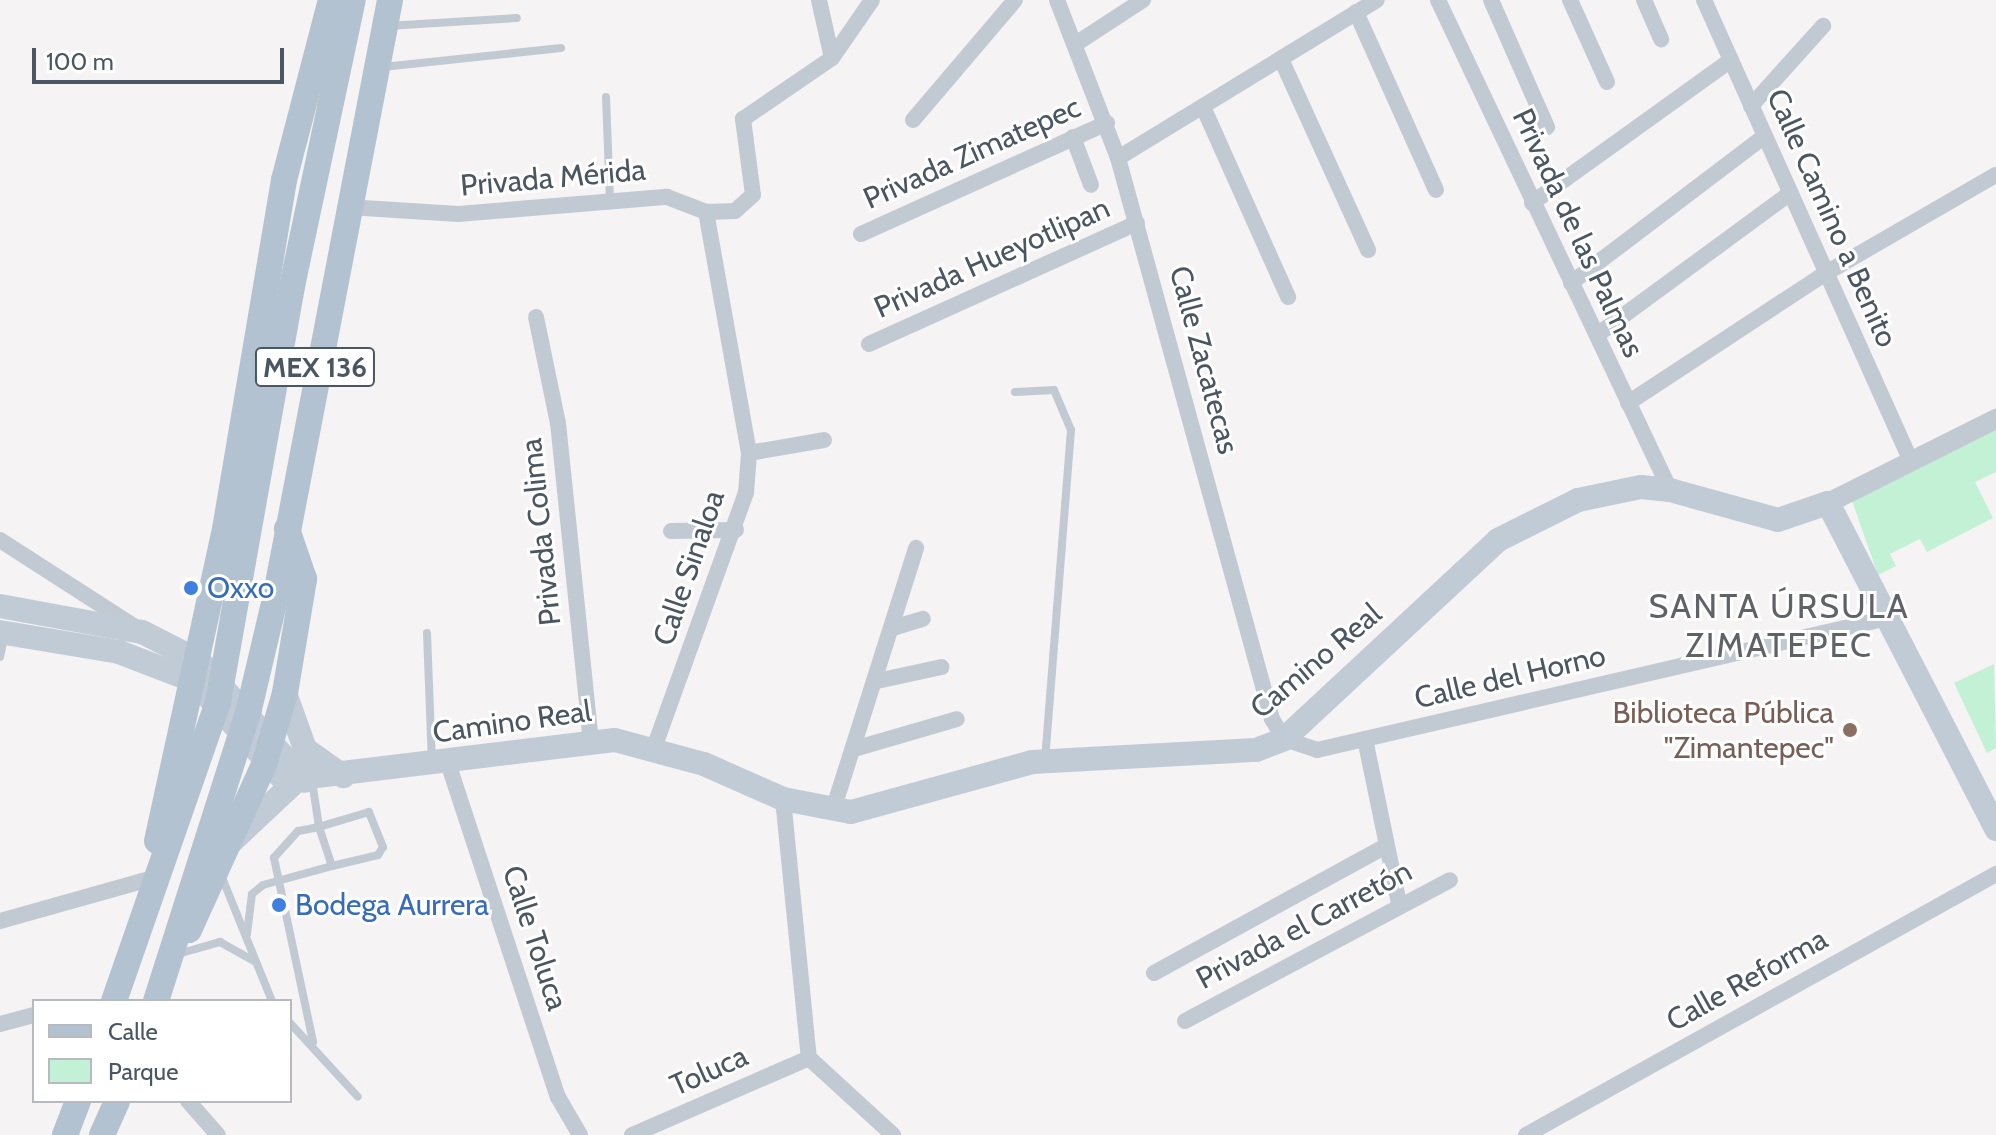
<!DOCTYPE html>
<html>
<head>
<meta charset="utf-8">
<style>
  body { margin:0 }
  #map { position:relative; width:1996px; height:1135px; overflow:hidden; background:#f5f3f3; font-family:Cabin,sans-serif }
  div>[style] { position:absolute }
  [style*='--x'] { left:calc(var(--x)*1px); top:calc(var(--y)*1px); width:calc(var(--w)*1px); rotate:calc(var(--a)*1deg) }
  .green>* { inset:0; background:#c3f1d5 }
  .service>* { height:8px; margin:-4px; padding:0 4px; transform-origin:4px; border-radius:4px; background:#c1cad2 }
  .minor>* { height:16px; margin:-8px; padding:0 8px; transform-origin:8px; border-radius:8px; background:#c1cad2 }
  .tertiary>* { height:20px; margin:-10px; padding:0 10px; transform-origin:10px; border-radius:10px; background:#c1cad2 }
  .secondary>* { height:24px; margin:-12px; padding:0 12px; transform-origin:12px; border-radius:12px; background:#c1cbd6 }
  .primary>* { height:26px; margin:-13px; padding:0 13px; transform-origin:13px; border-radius:13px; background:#b3c2d1 }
  .dots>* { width:22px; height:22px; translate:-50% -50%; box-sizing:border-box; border:4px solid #fff; border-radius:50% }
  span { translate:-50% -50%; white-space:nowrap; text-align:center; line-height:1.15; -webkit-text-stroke:6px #fff; paint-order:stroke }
  .shield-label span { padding:2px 6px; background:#fff; border:2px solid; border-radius:6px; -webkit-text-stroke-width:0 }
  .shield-label { font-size:28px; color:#4a5661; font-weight:700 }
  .street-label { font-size:30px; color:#4a5661 }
  .shop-label { font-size:30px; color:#366cbe }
  .left { translate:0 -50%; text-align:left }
  .education-label { font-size:30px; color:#785e54 }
  .right { translate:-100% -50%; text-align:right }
  .quarter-label { font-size:34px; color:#5f6368; letter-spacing:2px }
  .legend { position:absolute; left:32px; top:999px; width:260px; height:104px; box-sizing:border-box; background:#fff; border:2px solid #b7bbc0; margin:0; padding:10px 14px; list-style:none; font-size:24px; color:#4a5661 }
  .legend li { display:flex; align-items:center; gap:16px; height:40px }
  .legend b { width:40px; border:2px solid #b7bbc0 }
  .scale { position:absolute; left:32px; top:48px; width:252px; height:36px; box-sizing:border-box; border:4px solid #4a5661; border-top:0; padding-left:10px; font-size:24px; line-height:28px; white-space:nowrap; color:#4a5661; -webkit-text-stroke:6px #fff; paint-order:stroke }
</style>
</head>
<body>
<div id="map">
  <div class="green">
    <i style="clip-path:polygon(1996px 422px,1996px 472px,1975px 482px,1993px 518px,1927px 552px,1920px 539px,1890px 554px,1896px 566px,1878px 575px,1850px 495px)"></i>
    <i style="clip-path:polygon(1994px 664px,1996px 748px,1987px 753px,1954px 683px)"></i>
  </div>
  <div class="service">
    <i style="--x:387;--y:26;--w:130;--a:-3.5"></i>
    <i style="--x:383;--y:67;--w:179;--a:-6.1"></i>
    <i style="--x:606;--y:97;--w:106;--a:87.8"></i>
    <i style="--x:1015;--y:392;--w:39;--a:-3"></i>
    <i style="--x:1054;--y:390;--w:43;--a:67"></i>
    <i style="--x:1071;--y:430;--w:328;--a:94.5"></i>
    <i style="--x:427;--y:633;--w:128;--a:87.8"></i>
    <i style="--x:0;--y:657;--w:24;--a:-78"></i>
    <i style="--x:312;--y:781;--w:47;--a:81.3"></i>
    <i style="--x:319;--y:827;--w:41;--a:71.6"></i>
    <i style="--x:332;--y:866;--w:47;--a:-13.4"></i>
    <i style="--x:378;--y:855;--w:9;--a:-58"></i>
    <i style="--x:383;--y:847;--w:38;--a:-112"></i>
    <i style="--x:369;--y:812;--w:52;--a:163.3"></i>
    <i style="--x:319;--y:827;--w:21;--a:169"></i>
    <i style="--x:298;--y:831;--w:36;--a:132"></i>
    <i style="--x:274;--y:858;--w:188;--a:78"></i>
    <i style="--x:221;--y:875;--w:136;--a:68"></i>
    <i style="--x:247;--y:934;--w:40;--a:-82.9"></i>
    <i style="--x:252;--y:894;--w:14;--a:-39"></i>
    <i style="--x:263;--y:885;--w:72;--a:-15.4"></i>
    <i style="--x:178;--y:954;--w:44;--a:-15.9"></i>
    <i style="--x:220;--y:942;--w:41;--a:29.1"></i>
    <i style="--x:290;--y:1023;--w:100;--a:47.4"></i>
  </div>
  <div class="minor">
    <i style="--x:819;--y:0;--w:59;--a:77.4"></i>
    <i style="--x:1057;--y:0;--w:169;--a:68.9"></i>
    <i style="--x:1118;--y:158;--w:582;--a:74.65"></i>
    <i style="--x:1272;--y:719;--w:23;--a:59"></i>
    <i style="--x:1284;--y:739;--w:35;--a:18"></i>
    <i style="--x:1317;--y:750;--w:590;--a:-13.02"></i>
    <i style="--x:1438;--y:0;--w:542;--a:64.66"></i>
    <i style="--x:1491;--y:0;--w:139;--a:66.2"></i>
    <i style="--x:1570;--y:0;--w:90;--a:65.7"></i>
    <i style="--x:1644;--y:0;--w:43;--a:66.4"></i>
    <i style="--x:1704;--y:0;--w:503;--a:65.83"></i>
    <i style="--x:1356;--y:12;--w:195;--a:65.8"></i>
    <i style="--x:1077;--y:43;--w:79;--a:-33.1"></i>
    <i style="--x:1281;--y:59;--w:210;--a:65.5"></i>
    <i style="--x:1751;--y:106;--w:108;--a:-48"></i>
    <i style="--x:1204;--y:109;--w:206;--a:65.9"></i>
    <i style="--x:913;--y:120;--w:157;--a:-49.6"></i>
    <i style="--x:1073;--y:137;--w:51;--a:69.4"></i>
    <i style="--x:1118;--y:158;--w:303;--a:-31.4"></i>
    <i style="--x:1532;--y:203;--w:245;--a:-35.7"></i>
    <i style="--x:348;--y:207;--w:110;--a:3.6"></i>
    <i style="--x:458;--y:214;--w:210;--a:-4.7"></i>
    <i style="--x:667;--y:197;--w:42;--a:21"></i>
    <i style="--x:706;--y:212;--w:29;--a:-2"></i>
    <i style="--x:735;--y:211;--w:24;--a:-42"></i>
    <i style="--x:753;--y:195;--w:77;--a:-97.5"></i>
    <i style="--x:743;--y:119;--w:108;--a:-34.4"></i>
    <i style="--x:832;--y:58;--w:70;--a:-55.4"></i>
    <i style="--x:861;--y:234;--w:270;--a:-24.3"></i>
    <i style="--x:1571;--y:283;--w:243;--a:-37.2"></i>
    <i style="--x:536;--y:317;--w:108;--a:78.3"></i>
    <i style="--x:558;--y:423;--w:321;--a:84.1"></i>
    <i style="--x:1597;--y:335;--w:240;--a:-36.3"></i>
    <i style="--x:869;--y:344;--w:294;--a:-24.3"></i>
    <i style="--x:1628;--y:403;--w:237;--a:-33.3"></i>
    <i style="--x:1826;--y:273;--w:196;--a:-30"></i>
    <i style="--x:749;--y:453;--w:76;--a:-9.8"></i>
    <i style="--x:671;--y:531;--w:65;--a:-0.9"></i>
    <i style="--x:0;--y:540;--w:164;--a:32.8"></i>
    <i style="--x:896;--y:627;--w:28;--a:-17"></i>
    <i style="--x:877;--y:681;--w:66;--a:-12.2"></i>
    <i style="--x:1365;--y:739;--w:167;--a:78.3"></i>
    <i style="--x:654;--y:748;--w:271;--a:-70.2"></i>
    <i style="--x:746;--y:493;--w:40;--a:-85.7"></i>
    <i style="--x:749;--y:453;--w:245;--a:-100.1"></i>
    <i style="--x:854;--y:749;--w:107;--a:-16.2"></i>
    <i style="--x:448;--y:763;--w:352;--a:71.8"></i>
    <i style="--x:558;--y:1097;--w:44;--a:59.9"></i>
    <i style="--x:783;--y:799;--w:260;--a:84.3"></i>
    <i style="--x:809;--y:1058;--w:114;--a:42.5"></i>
    <i style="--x:833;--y:810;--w:275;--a:-72.4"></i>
    <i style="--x:0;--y:921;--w:159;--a:-15.7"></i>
    <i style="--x:1154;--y:973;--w:260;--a:-28.7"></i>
    <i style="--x:1185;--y:1021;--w:300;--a:-28"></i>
    <i style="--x:0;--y:1024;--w:35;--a:-15"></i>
    <i style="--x:188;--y:1101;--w:45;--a:48.6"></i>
    <i style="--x:632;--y:1135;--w:193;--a:-23.5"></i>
    <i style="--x:1526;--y:1135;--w:538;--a:-29.04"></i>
  </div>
  <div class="tertiary">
    <i style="--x:1828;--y:503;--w:188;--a:-26.6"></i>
  </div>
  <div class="secondary">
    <i style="--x:0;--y:606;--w:144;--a:10.4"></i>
    <i style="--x:142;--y:632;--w:64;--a:27"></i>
    <i style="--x:199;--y:661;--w:160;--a:48.5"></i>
    <i style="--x:0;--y:632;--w:121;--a:9.5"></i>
    <i style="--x:119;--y:652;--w:80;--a:21.1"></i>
    <i style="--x:194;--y:681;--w:134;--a:47.7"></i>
    <i style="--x:284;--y:780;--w:333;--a:-6.9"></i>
    <i style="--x:615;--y:740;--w:92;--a:15.1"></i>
    <i style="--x:704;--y:764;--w:86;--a:23.9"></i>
    <i style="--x:783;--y:799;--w:69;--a:10.8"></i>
    <i style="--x:851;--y:812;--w:188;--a:-15.4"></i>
    <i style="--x:1032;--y:762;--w:224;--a:-3.1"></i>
    <i style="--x:1256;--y:750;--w:30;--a:-21"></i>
    <i style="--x:1284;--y:739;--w:292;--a:-42.9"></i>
    <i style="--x:1498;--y:540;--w:89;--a:-26.6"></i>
    <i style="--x:1578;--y:500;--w:64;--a:-11.7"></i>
    <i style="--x:1641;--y:487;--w:29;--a:6"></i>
    <i style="--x:1670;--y:490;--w:112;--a:15.5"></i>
    <i style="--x:1778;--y:520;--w:53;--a:-18.8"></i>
    <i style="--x:1828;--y:503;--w:367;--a:62.7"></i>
    <i style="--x:285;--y:693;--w:59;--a:70.3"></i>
    <i style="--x:305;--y:749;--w:47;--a:35.4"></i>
    <i style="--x:231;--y:842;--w:88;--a:-43.2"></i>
  </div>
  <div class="primary">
    <i style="--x:157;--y:841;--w:319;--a:-77.7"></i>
    <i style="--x:225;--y:529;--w:354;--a:-80.4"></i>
    <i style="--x:284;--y:180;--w:186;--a:-75.4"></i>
    <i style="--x:189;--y:930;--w:181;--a:-65.6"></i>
    <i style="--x:264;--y:765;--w:75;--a:-73.7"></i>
    <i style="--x:285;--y:693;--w:116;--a:-80.5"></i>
    <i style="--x:304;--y:579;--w:53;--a:-108.8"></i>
    <i style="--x:114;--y:1001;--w:317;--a:-70.8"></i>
    <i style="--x:218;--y:702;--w:423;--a:-79.9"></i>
    <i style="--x:292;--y:286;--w:292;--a:-78"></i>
    <i style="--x:156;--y:1001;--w:306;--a:-72.3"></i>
    <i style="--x:249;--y:709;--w:113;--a:-76.7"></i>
    <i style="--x:275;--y:599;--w:610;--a:-79.13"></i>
    <i style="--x:65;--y:1135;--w:36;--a:-69"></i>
    <i style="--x:102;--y:1135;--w:37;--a:-66"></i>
  </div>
  <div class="dots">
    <i style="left:191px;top:588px;background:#3f7fe0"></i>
    <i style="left:1850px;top:730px;background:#8d6e63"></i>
    <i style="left:279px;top:905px;background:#3f7fe0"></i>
  </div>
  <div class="shield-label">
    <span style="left:315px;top:367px">MEX 136</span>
  </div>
  <div class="street-label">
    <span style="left:972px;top:153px;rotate:-24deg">Privada Zimatepec</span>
    <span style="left:553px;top:178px;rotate:-5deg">Privada Mérida</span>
    <span style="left:1832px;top:218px;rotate:66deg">Calle Camino a Benito</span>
    <span style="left:1578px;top:233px;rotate:65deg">Privada de las Palmas</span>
    <span style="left:992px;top:258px;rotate:-24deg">Privada Hueyotlipan</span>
    <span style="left:1204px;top:360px;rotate:75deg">Calle Zacatecas</span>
    <span style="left:541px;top:532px;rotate:-96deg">Privada Colima</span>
    <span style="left:689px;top:568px;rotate:-71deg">Calle Sinaloa</span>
    <span style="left:1316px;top:661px;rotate:-40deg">Camino Real</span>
    <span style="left:1510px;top:677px;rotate:-13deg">Calle del Horno</span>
    <span style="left:512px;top:722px;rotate:-8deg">Camino Real</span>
    <span style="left:1304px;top:925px;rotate:-28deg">Privada el Carretón</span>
    <span style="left:535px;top:938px;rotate:72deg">Calle Toluca</span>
    <span style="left:1747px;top:980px;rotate:-29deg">Calle Reforma</span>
    <span style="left:709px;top:1071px;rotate:-24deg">Toluca</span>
  </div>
  <div class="shop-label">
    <span class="left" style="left:207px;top:588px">Oxxo</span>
    <span class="left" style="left:295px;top:905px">Bodega Aurrera</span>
  </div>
  <div class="education-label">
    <span class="right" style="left:1834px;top:730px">Biblioteca Pública<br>"Zimantepec"</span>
  </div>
  <div class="quarter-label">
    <span style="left:1779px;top:626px">SANTA ÚRSULA<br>ZIMATEPEC</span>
  </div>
  <ul class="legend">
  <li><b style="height:10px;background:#b3c2d1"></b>Calle</li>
  <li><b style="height:22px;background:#c3f1d5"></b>Parque</li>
  </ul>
  <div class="scale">100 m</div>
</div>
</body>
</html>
